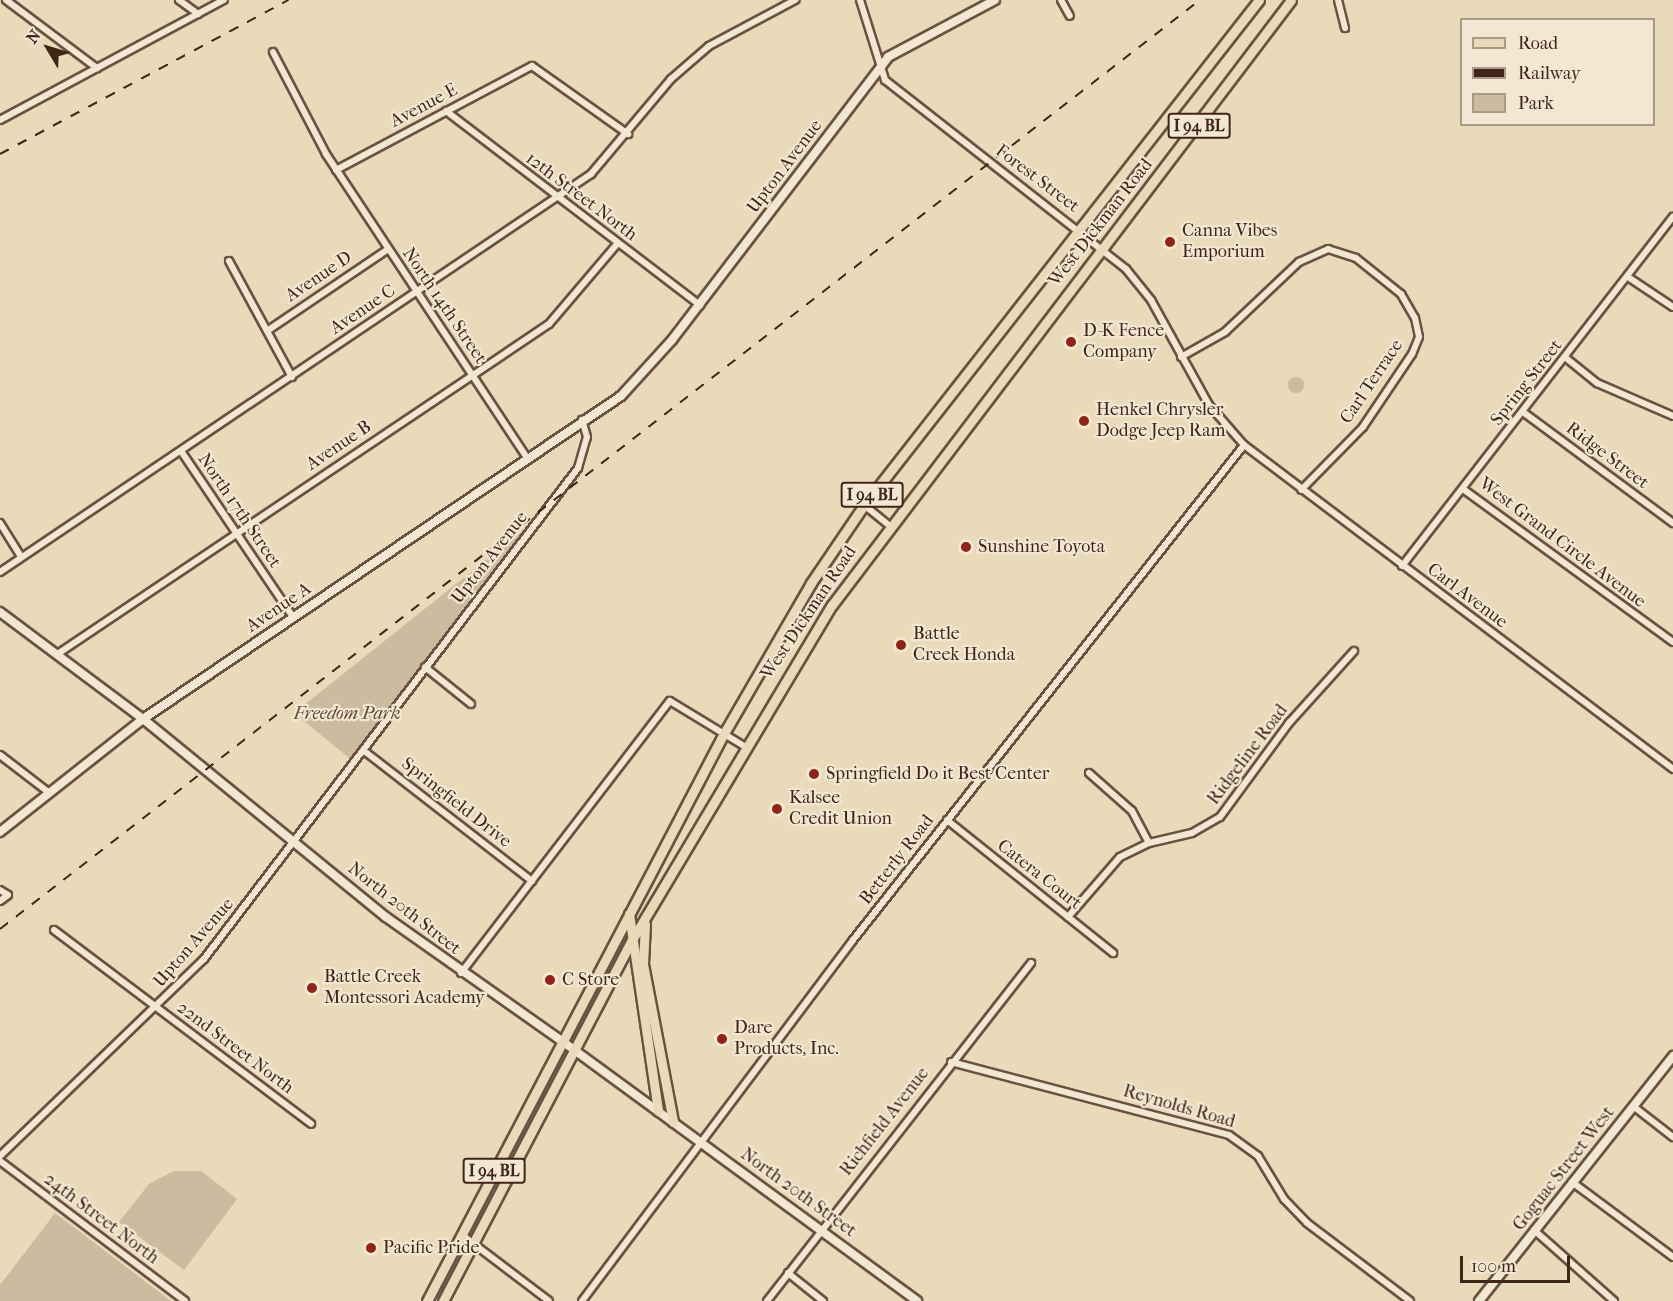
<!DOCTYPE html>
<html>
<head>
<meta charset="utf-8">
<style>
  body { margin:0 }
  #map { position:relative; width:1673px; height:1301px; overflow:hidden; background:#e9dab9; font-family:"IM FELL French Canon",serif }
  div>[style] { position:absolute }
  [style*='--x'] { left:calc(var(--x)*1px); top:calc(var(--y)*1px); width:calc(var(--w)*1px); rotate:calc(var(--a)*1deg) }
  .green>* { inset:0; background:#ccbb9e }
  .round { border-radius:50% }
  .roads { filter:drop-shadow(2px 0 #6a5241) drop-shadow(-2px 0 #6a5241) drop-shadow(0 2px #6a5241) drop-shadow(0 -2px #6a5241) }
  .minor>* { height:6px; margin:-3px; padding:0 3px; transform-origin:3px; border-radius:3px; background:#f1e7d2 }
  .tertiary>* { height:8px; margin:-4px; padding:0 4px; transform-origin:4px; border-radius:4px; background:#f1e7d2 }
  .secondary>* { height:8px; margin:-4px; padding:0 4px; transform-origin:4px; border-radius:4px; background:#f1e7d2 }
  .primary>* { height:9px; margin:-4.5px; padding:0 4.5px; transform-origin:4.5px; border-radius:4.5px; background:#e9dab9 }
  .rail>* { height:2px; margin-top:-1px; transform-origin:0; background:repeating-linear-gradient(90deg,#402519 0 10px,transparent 0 20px) }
  .dots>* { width:16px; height:16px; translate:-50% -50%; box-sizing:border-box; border:3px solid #f1e7d2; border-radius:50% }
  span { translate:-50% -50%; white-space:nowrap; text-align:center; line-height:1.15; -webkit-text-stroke:4.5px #f1e7d2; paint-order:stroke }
  .shield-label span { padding:2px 4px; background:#f1e7d2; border:2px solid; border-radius:4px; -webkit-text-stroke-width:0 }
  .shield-label { font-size:16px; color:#402519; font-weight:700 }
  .street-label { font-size:18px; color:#402519 }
  .poi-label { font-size:18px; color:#402519 }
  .left { translate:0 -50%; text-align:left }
  .park-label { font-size:18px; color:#634a3a; font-style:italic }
  .legend { position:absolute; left:1460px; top:18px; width:195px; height:108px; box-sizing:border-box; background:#f1e7d2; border:2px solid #a98; margin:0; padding:8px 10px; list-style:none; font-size:18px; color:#402519 }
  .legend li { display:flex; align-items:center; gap:12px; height:30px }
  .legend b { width:30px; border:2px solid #a98 }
  .north { position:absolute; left:18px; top:18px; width:60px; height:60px; -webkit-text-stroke:4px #f1e7d2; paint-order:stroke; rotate:308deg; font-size:16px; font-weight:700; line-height:24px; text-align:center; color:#402519 }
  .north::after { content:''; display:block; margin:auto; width:21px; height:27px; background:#402519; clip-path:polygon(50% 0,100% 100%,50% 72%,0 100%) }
  .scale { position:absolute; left:1460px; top:1256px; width:110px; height:27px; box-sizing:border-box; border:3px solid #402519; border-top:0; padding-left:8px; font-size:18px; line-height:21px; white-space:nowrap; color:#402519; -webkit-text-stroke:4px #f1e7d2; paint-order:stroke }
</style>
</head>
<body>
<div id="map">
  <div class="green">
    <i class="round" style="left:1288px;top:377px;width:16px;height:16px"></i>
    <i style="clip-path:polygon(535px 521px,353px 761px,294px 713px)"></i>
    <i style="clip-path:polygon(174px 1171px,201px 1171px,237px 1199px,184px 1270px,119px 1222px,149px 1184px)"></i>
    <i style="clip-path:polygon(55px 1213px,171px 1301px,0 1301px,0 1285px)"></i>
  </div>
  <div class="roads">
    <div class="minor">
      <i style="--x:6;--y:0;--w:114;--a:36.8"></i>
      <i style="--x:179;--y:0;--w:24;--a:36"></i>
      <i style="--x:860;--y:0;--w:84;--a:72.6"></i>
      <i style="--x:885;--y:80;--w:306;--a:38.1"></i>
      <i style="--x:1126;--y:269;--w:40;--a:51"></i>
      <i style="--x:1151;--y:300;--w:120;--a:61.1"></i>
      <i style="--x:1209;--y:405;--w:53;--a:48.8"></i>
      <i style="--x:1244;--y:445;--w:538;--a:37.06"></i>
      <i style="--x:1061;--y:0;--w:18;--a:61"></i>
      <i style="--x:1338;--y:0;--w:29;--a:76"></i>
      <i style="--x:273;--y:52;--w:115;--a:62.5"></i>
      <i style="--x:326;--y:154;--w:364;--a:56.5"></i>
      <i style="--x:446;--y:111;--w:320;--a:37.4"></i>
      <i style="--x:0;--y:120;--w:254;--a:-28.2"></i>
      <i style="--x:336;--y:170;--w:222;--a:-28"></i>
      <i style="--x:532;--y:66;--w:118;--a:35.3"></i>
      <i style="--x:229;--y:261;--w:132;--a:61.5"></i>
      <i style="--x:1628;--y:277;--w:54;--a:33.7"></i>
      <i style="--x:267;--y:331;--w:146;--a:-34.1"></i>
      <i style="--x:1181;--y:357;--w:51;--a:-29.6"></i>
      <i style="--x:1225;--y:332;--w:102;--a:-43.4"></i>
      <i style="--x:1299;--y:262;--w:32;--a:-24"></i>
      <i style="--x:1328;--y:249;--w:29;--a:18"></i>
      <i style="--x:1356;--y:258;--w:58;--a:38.7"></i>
      <i style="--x:1401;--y:294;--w:28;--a:60"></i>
      <i style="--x:1415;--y:318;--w:19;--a:78"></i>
      <i style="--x:1419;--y:337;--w:18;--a:112"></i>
      <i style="--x:1412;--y:354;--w:88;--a:123.9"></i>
      <i style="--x:1363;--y:427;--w:88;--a:134.5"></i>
      <i style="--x:1566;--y:358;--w:40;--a:39"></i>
      <i style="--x:1597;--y:383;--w:83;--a:23.5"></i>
      <i style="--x:1523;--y:412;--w:187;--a:36.5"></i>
      <i style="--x:181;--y:451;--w:200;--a:56"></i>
      <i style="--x:1463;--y:489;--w:260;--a:36.1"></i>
      <i style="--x:864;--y:505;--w:32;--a:39"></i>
      <i style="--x:0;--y:523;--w:40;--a:58"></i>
      <i style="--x:1402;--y:566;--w:442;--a:-52.2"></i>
      <i style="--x:0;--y:572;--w:713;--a:-33.96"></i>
      <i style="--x:591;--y:174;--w:124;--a:-49.9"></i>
      <i style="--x:671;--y:79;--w:50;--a:-41"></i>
      <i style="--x:709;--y:46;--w:98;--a:-28.1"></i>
      <i style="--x:59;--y:653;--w:590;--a:-33.88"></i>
      <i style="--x:549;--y:324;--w:106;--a:-49.6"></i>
      <i style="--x:425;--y:667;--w:59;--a:38.8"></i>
      <i style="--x:363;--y:750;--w:214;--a:37.8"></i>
      <i style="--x:0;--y:755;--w:61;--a:37.6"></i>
      <i style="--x:1089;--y:773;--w:57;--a:41.5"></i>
      <i style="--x:1132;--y:811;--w:36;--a:62"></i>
      <i style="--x:947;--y:820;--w:213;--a:38.7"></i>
      <i style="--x:0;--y:890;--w:9;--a:32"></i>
      <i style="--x:8;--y:895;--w:10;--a:143"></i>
      <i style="--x:1068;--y:917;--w:79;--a:-49.1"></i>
      <i style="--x:1120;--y:857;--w:32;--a:-26"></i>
      <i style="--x:1149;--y:843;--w:44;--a:-13.1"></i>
      <i style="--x:1192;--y:833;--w:32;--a:-30"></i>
      <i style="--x:1220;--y:817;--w:117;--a:-53.7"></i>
      <i style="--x:1289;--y:723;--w:97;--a:-47.9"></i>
      <i style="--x:54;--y:930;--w:322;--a:37"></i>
      <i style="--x:461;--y:973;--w:343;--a:-52.5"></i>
      <i style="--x:670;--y:701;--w:87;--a:31.3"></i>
      <i style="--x:951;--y:1062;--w:287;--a:14.7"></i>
      <i style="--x:1229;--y:1135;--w:36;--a:36"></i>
      <i style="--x:1258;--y:1156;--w:50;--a:58.8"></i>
      <i style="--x:1284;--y:1199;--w:33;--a:46"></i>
      <i style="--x:1307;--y:1223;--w:129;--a:37.1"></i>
      <i style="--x:1633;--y:1106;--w:51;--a:37.8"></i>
      <i style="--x:0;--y:1156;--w:284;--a:-44"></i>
      <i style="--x:204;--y:959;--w:617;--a:-52.7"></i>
      <i style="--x:578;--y:468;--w:32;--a:-74"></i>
      <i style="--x:587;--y:437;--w:18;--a:-106"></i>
      <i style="--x:0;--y:1161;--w:232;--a:37.1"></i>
      <i style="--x:1572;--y:1182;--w:126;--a:36.6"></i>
      <i style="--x:1534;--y:1230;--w:107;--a:41.6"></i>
      <i style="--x:462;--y:1235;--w:109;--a:37.2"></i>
      <i style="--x:788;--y:1273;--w:45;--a:38.7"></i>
      <i style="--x:582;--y:1301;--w:451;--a:-53.1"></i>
      <i style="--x:853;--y:940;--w:631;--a:-51.69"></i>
      <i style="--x:767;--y:1301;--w:429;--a:-52"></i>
    </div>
    <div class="tertiary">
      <i style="--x:0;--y:612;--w:179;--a:36.8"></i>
      <i style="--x:143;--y:719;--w:313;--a:39.2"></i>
      <i style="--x:386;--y:917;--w:215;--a:35.2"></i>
      <i style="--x:0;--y:832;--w:182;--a:-38.3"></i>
      <i style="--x:143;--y:719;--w:577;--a:-34.05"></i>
      <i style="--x:621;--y:396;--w:76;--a:-47.7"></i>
      <i style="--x:672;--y:340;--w:356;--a:-52.6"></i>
      <i style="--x:888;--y:57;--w:121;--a:-28"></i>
      <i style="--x:1479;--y:1301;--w:313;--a:-51.6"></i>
    </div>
    <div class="secondary">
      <i style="--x:562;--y:1041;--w:440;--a:36.2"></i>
    </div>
    <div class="primary">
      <i style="--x:629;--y:914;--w:199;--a:81.6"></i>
      <i style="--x:645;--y:924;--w:40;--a:92.9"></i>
      <i style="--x:643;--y:964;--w:161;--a:79.2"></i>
      <i style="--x:427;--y:1301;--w:639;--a:-62.39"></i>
      <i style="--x:723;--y:735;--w:176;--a:-59.9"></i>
      <i style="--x:811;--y:583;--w:94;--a:-55.8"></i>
      <i style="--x:864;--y:505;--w:641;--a:-51.97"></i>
      <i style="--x:443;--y:1301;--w:407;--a:-62.4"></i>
      <i style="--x:632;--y:940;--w:390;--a:-59.2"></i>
      <i style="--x:832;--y:605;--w:759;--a:-52.81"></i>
    </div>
  </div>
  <div class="rail">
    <i style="--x:0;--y:154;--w:327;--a:-28.1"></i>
    <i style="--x:0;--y:929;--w:1518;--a:-37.75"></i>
  </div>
  <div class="dots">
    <i style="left:1170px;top:242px;background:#8f2418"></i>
    <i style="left:1071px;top:342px;background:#8f2418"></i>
    <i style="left:1084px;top:421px;background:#8f2418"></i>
    <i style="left:966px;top:547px;background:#8f2418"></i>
    <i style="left:901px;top:645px;background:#8f2418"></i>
    <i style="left:814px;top:774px;background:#8f2418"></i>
    <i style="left:777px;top:809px;background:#8f2418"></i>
    <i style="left:550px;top:980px;background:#8f2418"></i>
    <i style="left:312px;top:988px;background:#8f2418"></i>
    <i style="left:722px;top:1039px;background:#8f2418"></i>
    <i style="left:371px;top:1248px;background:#8f2418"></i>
  </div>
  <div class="shield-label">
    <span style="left:1199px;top:126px">I 94 BL</span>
    <span style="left:872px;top:495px">I 94 BL</span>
    <span style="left:494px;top:1171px">I 94 BL</span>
  </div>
  <div class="street-label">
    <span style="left:424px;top:106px;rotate:-28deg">Avenue E</span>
    <span style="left:785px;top:167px;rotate:-53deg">Upton Avenue</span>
    <span style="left:1037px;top:179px;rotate:37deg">Forest Street</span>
    <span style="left:581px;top:197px;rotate:37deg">12th Street North</span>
    <span style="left:1101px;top:223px;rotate:-52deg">West Dickman Road</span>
    <span style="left:319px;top:277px;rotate:-34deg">Avenue D</span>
    <span style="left:444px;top:306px;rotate:56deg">North 14th Street</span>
    <span style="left:363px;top:310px;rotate:-34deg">Avenue C</span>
    <span style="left:1372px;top:382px;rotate:-56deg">Carl Terrace</span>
    <span style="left:1527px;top:383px;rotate:-52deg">Spring Street</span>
    <span style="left:339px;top:446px;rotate:-34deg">Avenue B</span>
    <span style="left:1607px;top:456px;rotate:37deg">Ridge Street</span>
    <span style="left:239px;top:511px;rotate:56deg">North 17th Street</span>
    <span style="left:1562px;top:543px;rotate:37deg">West Grand Circle Avenue</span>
    <span style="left:490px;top:558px;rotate:-52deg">Upton Avenue</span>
    <span style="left:1467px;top:596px;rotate:37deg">Carl Avenue</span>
    <span style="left:279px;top:608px;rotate:-34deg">Avenue A</span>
    <span style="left:809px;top:613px;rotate:-56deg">West Dickman Road</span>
    <span style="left:1248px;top:755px;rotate:-53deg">Ridgeline Road</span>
    <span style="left:456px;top:803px;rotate:38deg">Springfield Drive</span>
    <span style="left:897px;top:860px;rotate:-52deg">Betterly Road</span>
    <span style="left:1039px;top:875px;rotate:38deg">Catera Court</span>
    <span style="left:404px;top:909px;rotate:38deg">North 20th Street</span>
    <span style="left:194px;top:943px;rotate:-49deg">Upton Avenue</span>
    <span style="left:235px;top:1048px;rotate:37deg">22nd Street North</span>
    <span style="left:1179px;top:1107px;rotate:16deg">Reynolds Road</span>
    <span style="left:885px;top:1122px;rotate:-52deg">Richfield Avenue</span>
    <span style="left:1564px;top:1169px;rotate:-52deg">Goguac Street West</span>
    <span style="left:798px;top:1193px;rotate:36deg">North 20th Street</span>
    <span style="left:101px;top:1219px;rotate:37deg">24th Street North</span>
  </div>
  <div class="poi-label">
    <span class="left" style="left:1182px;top:242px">Canna Vibes<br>Emporium</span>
    <span class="left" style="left:1083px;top:342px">D-K Fence<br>Company</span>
    <span class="left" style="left:1096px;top:421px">Henkel Chrysler<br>Dodge Jeep Ram</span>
    <span class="left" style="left:978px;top:547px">Sunshine Toyota</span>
    <span class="left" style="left:913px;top:645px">Battle<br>Creek Honda</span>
    <span class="left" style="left:826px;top:774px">Springfield Do it Best Center</span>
    <span class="left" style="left:789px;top:809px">Kalsee<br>Credit Union</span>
    <span class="left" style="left:324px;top:988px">Battle Creek<br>Montessori Academy</span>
    <span class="left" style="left:562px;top:980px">C Store</span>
    <span class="left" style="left:734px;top:1039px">Dare<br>Products, Inc.</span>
    <span class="left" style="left:383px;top:1248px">Pacific Pride</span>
  </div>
  <div class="park-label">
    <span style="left:347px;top:714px">Freedom Park</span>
  </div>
  <ul class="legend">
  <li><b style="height:8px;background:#e9dab9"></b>Road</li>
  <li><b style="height:8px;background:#402519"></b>Railway</li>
  <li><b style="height:16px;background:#ccbb9e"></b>Park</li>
  </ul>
  <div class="north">N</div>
  <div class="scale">100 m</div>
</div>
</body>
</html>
